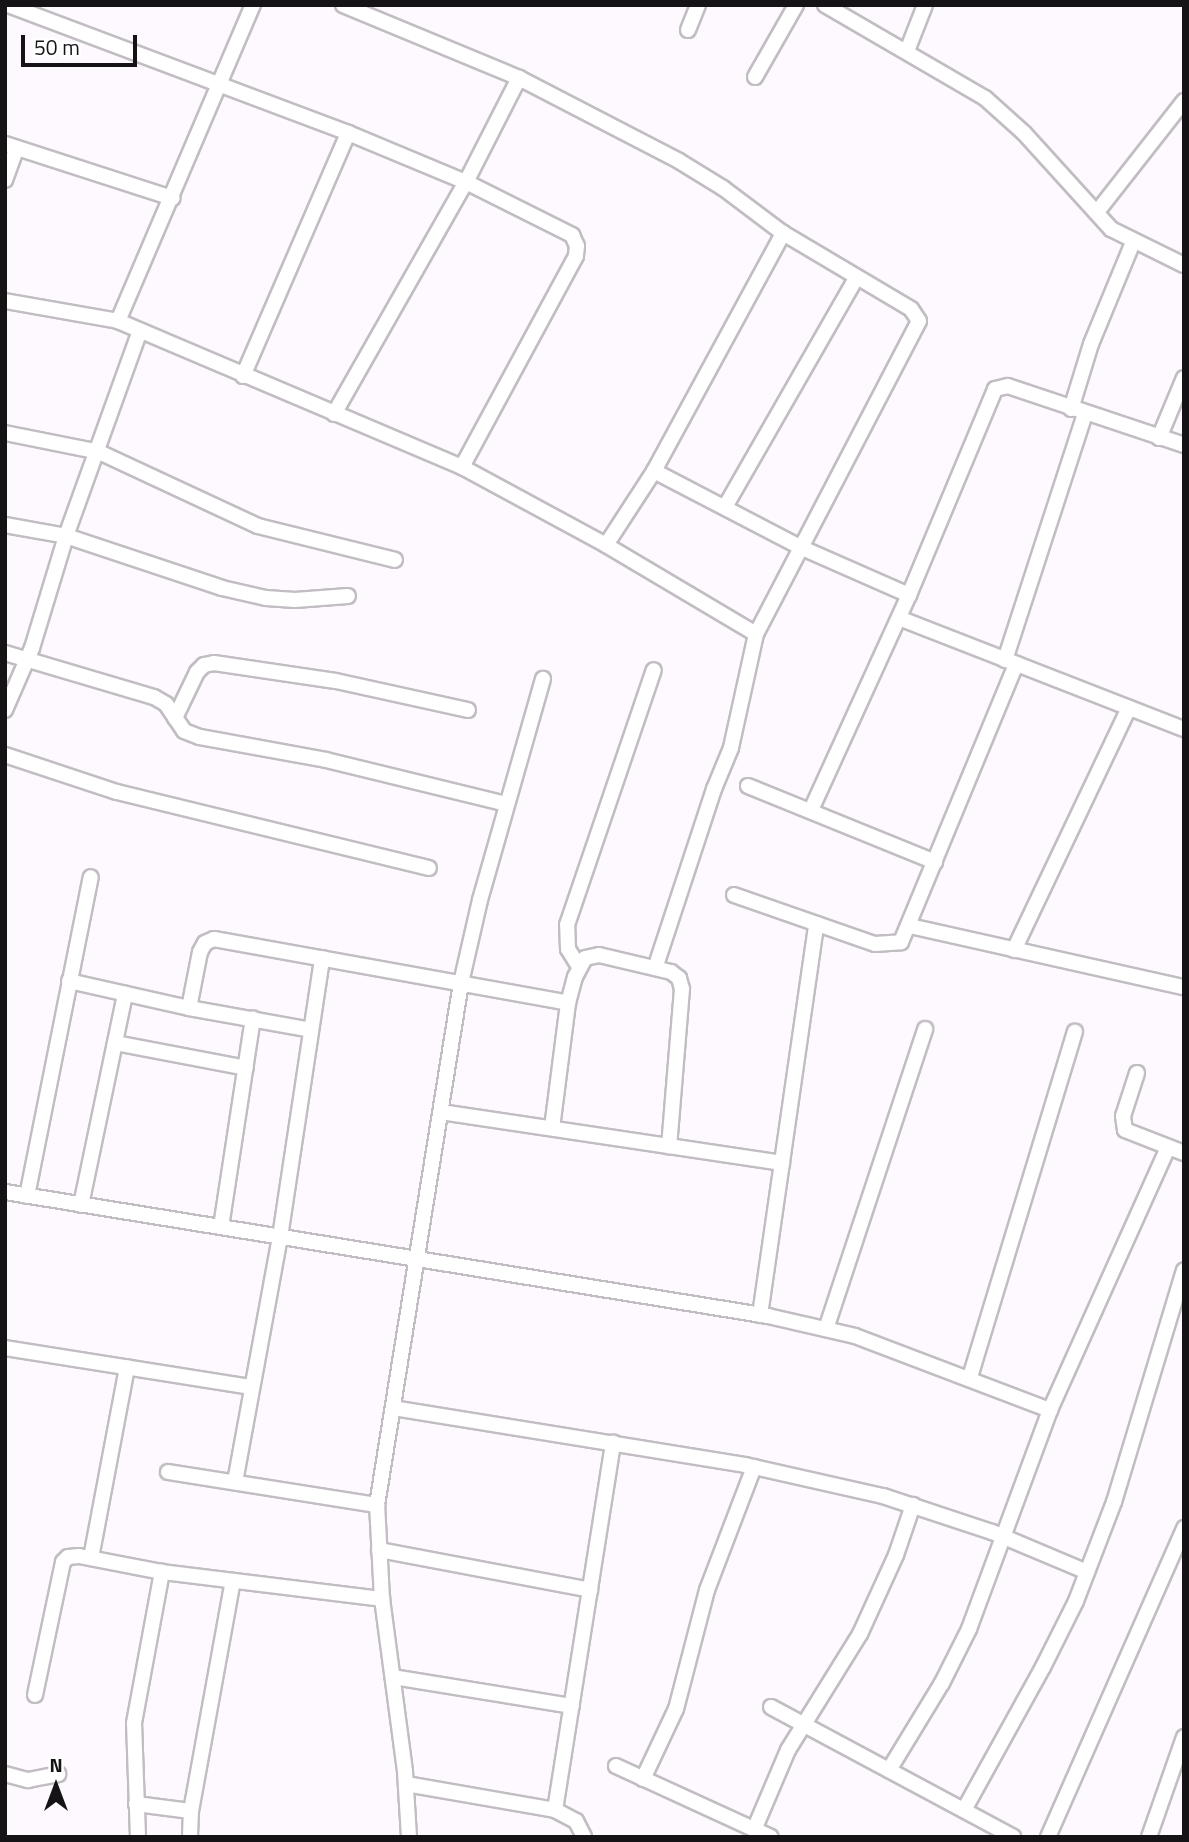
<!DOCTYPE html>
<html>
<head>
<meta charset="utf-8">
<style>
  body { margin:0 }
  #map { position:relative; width:1189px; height:1842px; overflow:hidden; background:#fdf9ff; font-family:"Titillium Web",sans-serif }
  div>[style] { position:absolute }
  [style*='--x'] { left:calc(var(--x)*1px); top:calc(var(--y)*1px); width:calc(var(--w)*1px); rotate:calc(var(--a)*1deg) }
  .roads { filter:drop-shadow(2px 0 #c1bdc2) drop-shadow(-2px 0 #c1bdc2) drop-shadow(0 2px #c1bdc2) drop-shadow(0 -2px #c1bdc2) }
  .minor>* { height:14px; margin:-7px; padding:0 7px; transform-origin:7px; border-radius:7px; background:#fff }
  span { translate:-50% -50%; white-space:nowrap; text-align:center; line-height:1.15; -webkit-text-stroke:5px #fff; paint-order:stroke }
  .frame { position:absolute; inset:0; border:7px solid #151315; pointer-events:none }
  .north { position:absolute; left:21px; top:1751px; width:70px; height:70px; -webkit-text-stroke:5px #fff; paint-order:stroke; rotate:0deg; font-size:19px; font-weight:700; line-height:28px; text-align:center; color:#151315 }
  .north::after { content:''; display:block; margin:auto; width:24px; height:32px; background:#151315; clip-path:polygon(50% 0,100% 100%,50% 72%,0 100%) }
  .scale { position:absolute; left:21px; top:35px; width:116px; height:32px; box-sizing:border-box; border:4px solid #151315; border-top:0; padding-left:9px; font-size:21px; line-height:24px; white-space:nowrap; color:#151315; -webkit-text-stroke:5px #fff; paint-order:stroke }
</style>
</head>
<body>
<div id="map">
  <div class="roads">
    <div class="minor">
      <i style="--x:8;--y:5;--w:363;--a:20.6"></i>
      <i style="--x:348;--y:133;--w:128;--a:22.6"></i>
      <i style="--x:466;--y:182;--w:119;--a:26.6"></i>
      <i style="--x:572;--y:235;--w:12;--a:66"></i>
      <i style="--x:577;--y:246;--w:10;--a:96"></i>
      <i style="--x:576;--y:256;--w:240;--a:118.4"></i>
      <i style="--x:343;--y:5;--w:191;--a:22.5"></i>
      <i style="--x:519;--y:78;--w:180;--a:27.4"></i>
      <i style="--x:679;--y:161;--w:52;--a:31.5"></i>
      <i style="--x:723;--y:188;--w:75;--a:36.9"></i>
      <i style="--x:783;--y:233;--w:149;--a:30.7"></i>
      <i style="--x:911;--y:309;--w:14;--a:56"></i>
      <i style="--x:919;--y:321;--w:353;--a:117.5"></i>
      <i style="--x:756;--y:634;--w:117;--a:102.4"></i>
      <i style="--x:731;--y:748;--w:44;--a:112.5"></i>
      <i style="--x:714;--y:789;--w:188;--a:108.2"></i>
      <i style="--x:825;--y:5;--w:185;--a:30.2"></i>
      <i style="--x:985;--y:98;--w:52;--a:41.9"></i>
      <i style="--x:1024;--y:133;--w:130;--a:47.8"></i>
      <i style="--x:1111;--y:229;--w:81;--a:26.3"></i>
      <i style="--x:688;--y:30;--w:27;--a:-68"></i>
      <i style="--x:907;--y:51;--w:49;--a:-68.6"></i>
      <i style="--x:755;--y:77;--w:83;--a:-60.3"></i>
      <i style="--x:5;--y:144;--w:176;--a:17.9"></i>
      <i style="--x:5;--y:180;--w:33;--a:-70"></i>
      <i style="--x:1097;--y:212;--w:141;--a:-51.9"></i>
      <i style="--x:5;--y:301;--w:115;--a:10"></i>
      <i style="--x:118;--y:321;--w:374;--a:23"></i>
      <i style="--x:462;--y:467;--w:164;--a:28.4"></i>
      <i style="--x:606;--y:545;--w:174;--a:30.7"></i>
      <i style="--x:118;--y:321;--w:344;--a:-66.9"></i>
      <i style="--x:243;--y:376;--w:265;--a:-66.6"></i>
      <i style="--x:1071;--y:409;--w:68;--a:-72.9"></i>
      <i style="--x:1091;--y:344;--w:110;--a:-67.6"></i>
      <i style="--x:334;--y:414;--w:267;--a:-60.4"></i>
      <i style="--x:466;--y:182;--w:117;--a:-63"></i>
      <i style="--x:5;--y:433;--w:96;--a:11.4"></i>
      <i style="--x:99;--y:452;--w:175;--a:25"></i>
      <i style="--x:258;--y:526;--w:141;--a:13.9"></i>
      <i style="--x:1159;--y:438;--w:65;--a:-67.4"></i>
      <i style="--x:654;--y:471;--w:167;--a:27.5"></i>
      <i style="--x:802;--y:548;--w:117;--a:23.7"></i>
      <i style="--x:725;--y:507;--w:264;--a:-60.2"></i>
      <i style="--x:5;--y:525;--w:62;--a:10.2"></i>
      <i style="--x:66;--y:536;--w:164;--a:18.4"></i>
      <i style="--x:222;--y:588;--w:45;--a:12.8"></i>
      <i style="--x:266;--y:598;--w:29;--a:4"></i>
      <i style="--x:295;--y:600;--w:53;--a:-4.3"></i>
      <i style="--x:606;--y:545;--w:88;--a:-57"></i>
      <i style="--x:654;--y:471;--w:271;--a:-61.5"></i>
      <i style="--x:899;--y:618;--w:306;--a:21.3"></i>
      <i style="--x:5;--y:653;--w:155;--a:16.5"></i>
      <i style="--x:154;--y:697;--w:14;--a:30"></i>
      <i style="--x:166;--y:704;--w:32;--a:56"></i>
      <i style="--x:184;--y:731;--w:17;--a:21"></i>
      <i style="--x:200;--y:737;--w:128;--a:10.3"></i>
      <i style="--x:326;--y:760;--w:186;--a:13.7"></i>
      <i style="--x:1005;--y:660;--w:259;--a:-72"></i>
      <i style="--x:5;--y:710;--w:68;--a:-66.5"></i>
      <i style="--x:32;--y:648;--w:117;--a:-73.1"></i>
      <i style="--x:66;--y:536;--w:218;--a:-70.2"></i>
      <i style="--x:175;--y:718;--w:51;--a:-64.4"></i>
      <i style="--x:197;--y:672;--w:10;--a:-45"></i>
      <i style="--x:204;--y:665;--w:10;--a:-11"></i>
      <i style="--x:214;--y:663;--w:123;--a:8.4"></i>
      <i style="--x:336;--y:681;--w:135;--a:12.4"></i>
      <i style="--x:5;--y:755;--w:118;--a:18.3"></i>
      <i style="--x:117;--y:792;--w:321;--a:13.7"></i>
      <i style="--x:748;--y:786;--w:202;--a:22.1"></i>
      <i style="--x:811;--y:810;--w:236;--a:-65.5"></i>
      <i style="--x:909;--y:595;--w:223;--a:-67.3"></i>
      <i style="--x:995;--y:389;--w:13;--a:-13"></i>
      <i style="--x:1008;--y:386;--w:186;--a:18.5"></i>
      <i style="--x:734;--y:895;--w:149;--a:19.2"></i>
      <i style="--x:875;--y:944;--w:26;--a:-4"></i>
      <i style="--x:901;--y:942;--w:301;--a:-67.5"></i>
      <i style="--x:910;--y:926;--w:281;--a:12.6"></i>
      <i style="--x:1014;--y:950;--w:268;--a:-64.6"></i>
      <i style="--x:578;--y:965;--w:19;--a:-122"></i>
      <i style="--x:568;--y:949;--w:24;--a:-92"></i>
      <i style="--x:567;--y:925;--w:269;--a:-71.2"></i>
      <i style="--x:69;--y:981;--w:123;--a:12.7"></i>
      <i style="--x:189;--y:1008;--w:124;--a:10.2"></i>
      <i style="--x:189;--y:1008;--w:57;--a:-78.9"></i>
      <i style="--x:200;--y:952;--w:10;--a:-61"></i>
      <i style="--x:205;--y:943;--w:10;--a:-24"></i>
      <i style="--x:214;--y:939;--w:360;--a:10.2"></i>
      <i style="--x:115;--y:1043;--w:133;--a:10.8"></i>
      <i style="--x:1137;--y:1073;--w:45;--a:108"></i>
      <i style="--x:1123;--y:1116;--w:14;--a:82"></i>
      <i style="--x:1125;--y:1130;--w:63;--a:21.3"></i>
      <i style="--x:441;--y:1112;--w:345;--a:8.5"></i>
      <i style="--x:552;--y:1128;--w:126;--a:-82.7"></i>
      <i style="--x:568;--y:1003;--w:27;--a:-75"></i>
      <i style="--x:575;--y:977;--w:21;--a:-62"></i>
      <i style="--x:585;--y:958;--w:14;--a:-12"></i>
      <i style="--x:599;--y:955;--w:74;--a:13.3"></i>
      <i style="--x:671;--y:972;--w:10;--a:37"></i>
      <i style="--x:679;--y:978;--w:11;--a:75"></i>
      <i style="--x:682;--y:989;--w:158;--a:94.7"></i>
      <i style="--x:5;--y:1192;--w:773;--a:9.23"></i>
      <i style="--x:768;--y:1316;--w:89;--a:12.9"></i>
      <i style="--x:855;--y:1336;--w:209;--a:20.8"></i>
      <i style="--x:27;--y:1196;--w:325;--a:-78.7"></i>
      <i style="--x:81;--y:1205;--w:216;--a:-78.2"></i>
      <i style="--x:221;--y:1227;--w:211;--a:-81.3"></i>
      <i style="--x:760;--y:1315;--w:395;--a:-81.8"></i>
      <i style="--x:826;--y:1329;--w:316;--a:-71.7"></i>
      <i style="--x:5;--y:1348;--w:249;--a:9"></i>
      <i style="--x:970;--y:1377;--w:361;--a:-73.1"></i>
      <i style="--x:393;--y:1408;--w:357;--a:9.2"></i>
      <i style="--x:745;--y:1465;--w:141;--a:12.7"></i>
      <i style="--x:883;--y:1496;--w:115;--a:18.3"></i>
      <i style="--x:992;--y:1532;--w:103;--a:22.8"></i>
      <i style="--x:168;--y:1472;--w:212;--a:9"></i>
      <i style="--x:235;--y:1482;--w:249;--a:-79.6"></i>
      <i style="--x:280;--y:1237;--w:282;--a:-81.4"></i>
      <i style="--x:379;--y:1550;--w:215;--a:10.7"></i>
      <i style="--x:91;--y:1558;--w:194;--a:-79.3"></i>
      <i style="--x:393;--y:1677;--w:181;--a:9.2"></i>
      <i style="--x:35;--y:1695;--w:136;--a:-78.1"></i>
      <i style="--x:63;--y:1562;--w:7;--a:-45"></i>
      <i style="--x:68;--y:1557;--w:11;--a:-5"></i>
      <i style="--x:79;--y:1556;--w:85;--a:10.9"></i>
      <i style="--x:771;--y:1707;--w:275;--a:28.2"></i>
      <i style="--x:616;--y:1766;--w:170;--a:24.6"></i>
      <i style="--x:889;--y:1770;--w:102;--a:-58.7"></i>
      <i style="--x:942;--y:1683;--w:60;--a:-63.4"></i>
      <i style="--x:969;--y:1629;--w:233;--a:-69.7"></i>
      <i style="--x:1050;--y:1410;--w:288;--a:-65.8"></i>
      <i style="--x:5;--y:1774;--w:24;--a:15"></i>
      <i style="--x:28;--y:1780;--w:31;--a:-11"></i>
      <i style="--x:643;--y:1779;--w:77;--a:-64.8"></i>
      <i style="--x:676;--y:1709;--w:123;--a:-75.4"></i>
      <i style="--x:707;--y:1590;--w:132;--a:-69.1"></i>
      <i style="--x:406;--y:1784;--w:151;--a:9.9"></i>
      <i style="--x:555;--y:1810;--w:24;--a:28"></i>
      <i style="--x:576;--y:1821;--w:18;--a:63"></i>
      <i style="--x:136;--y:1804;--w:55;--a:7.3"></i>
      <i style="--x:555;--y:1810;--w:372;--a:-81"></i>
      <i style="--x:964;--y:1810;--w:163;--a:-61.1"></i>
      <i style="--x:1043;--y:1667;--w:74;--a:-63.4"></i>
      <i style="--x:1076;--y:1601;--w:106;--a:-69"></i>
      <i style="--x:1114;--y:1502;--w:242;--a:-73.2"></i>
      <i style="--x:754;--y:1830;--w:87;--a:-67"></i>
      <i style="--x:788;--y:1750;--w:137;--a:-58.2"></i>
      <i style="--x:860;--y:1634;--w:87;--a:-65.5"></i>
      <i style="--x:896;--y:1555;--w:53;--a:-71.2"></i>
      <i style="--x:138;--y:1837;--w:114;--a:-92"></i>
      <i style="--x:134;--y:1723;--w:154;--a:-79.5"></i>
      <i style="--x:162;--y:1572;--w:222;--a:7"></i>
      <i style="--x:190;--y:1837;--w:26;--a:-88"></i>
      <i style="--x:191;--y:1811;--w:234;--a:-79.7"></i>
      <i style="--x:409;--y:1837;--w:66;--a:-93.5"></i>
      <i style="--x:405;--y:1771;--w:174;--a:-97.6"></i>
      <i style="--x:382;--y:1599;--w:94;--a:-93"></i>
      <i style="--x:377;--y:1505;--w:529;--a:-80.86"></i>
      <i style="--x:461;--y:983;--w:85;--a:-77.1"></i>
      <i style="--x:480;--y:900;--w:230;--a:-74.1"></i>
      <i style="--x:1048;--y:1837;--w:338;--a:-66.2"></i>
      <i style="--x:1149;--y:1837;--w:106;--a:-70.7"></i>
    </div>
  </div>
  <div class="frame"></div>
  <div class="north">N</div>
  <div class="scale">50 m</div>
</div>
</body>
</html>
